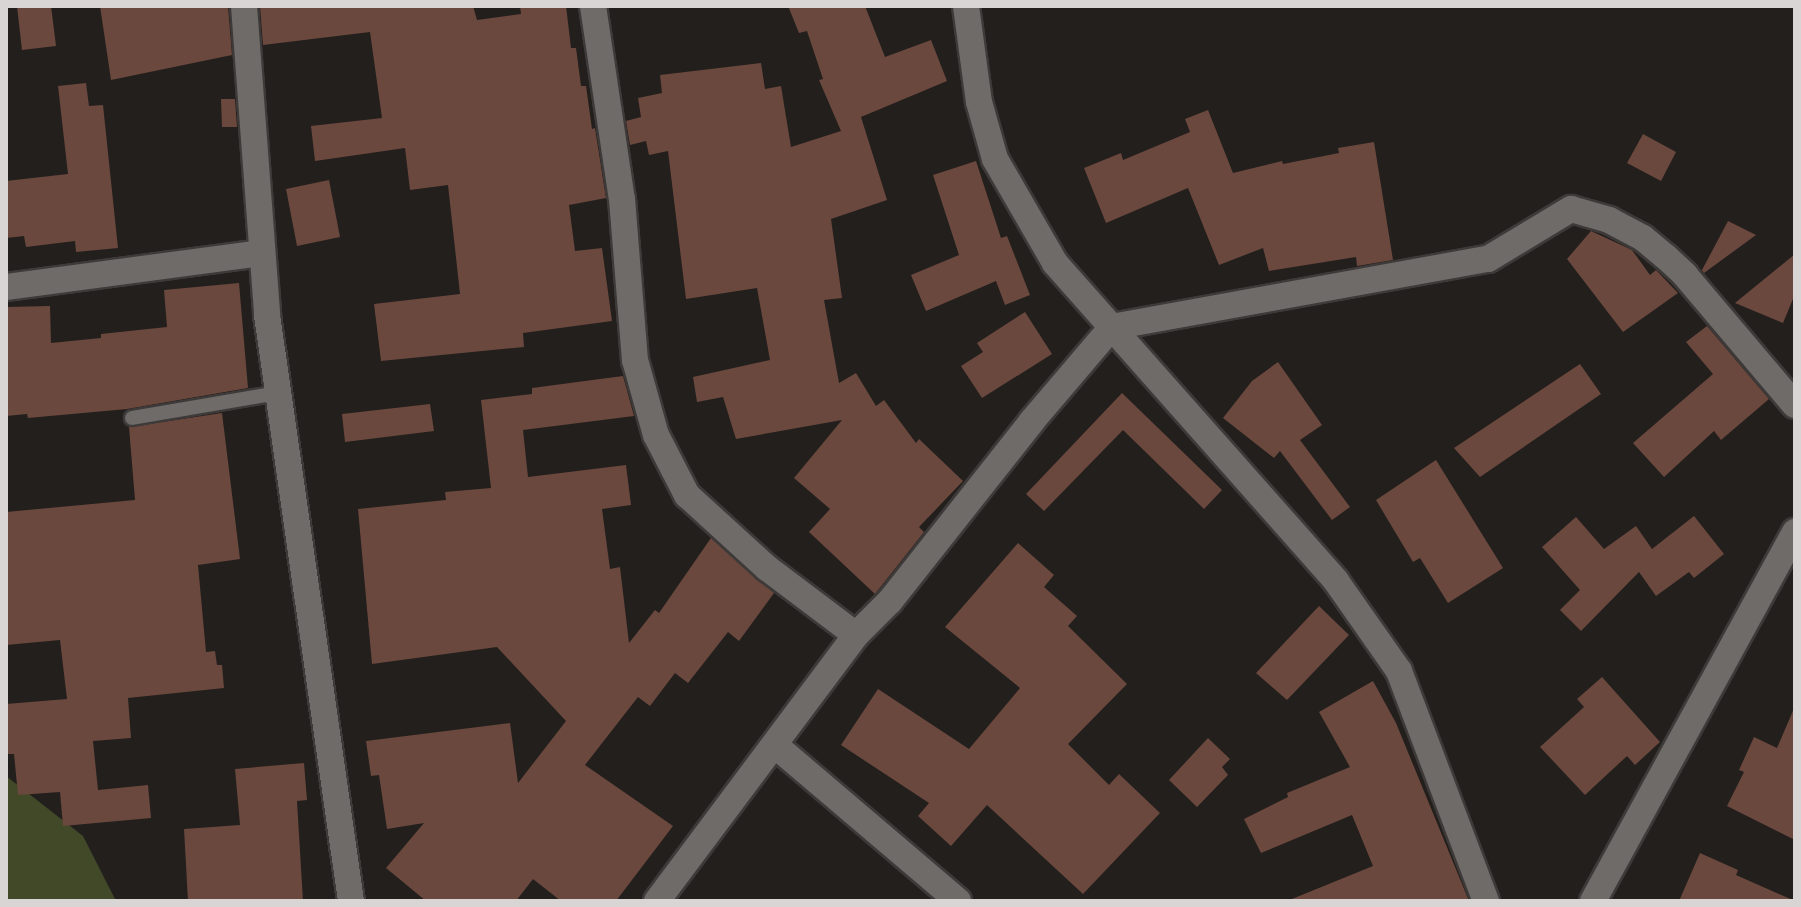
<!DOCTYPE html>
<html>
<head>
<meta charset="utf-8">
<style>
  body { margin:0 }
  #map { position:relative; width:1801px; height:907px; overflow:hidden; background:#231f1d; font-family:Rubik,sans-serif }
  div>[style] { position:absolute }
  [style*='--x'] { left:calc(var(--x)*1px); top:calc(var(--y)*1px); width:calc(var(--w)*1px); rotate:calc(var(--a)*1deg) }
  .forest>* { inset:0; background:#414929 }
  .building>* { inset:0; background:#6a483d }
  .roads { filter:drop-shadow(2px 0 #3d3a39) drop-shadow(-2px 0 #3d3a39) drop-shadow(0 2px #3d3a39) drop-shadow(0 -2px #3d3a39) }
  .lane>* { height:14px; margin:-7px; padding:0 7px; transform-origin:7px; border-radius:7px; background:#6f6b68 }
  .street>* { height:26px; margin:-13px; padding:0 13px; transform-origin:13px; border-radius:13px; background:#6f6b68 }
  span { translate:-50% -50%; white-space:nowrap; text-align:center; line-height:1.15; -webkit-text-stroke:8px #1a1614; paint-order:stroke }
  .frame { position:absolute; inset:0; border:8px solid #d8d5d4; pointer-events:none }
</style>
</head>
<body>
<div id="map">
  <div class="forest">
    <i style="clip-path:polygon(6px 776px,83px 836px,116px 901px,6px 901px)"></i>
  </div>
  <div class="building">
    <i style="clip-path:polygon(17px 6px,51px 6px,56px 46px,22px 50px)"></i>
    <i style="clip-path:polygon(100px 6px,228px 6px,232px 55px,111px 80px)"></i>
    <i style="clip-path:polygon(260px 6px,473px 6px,477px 20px,521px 14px,520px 6px,566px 6px,571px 48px,576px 48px,581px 86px,586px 86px,592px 129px,595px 128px,606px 198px,569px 205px,575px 251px,602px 248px,612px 321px,523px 333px,524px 347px,381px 361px,374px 304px,460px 294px,448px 185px,410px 190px,405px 148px,315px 161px,311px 126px,382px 118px,370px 32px,263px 45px)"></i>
    <i style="clip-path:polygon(788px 6px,865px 6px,885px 57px,931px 40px,947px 81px,861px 117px,887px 200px,831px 219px,842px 298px,824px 300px,839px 383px,856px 373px,876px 406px,884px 400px,916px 443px,919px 439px,963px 481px,919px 527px,924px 532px,875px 594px,809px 532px,830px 509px,794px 478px,842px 420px,736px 439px,723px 397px,697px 402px,693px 377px,770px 360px,757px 288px,686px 299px,668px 151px,649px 155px,646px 141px,630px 145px,626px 121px,641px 117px,638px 98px,662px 93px,660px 75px,761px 63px,765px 89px,781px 86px,791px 147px,841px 131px,819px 80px,823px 79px,807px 31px,799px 33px)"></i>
    <i style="clip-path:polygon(86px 83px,89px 106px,103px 105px,118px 248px,76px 252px,75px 241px,26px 247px,24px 236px,6px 238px,6px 181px,68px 174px,58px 86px)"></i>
    <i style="clip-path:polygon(221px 99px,235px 99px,237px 127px,222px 127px)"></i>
    <i style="clip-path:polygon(1208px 110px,1233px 173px,1282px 161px,1283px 164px,1339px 153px,1338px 148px,1374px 142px,1393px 260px,1357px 266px,1356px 257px,1269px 271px,1263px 248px,1219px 265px,1188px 188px,1106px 223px,1084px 168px,1121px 153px,1123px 160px,1190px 132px,1185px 119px)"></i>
    <i style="clip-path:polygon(1643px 134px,1676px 152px,1661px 181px,1627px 163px)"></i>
    <i style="clip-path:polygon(976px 161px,1001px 238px,1007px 236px,1030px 295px,1005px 305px,996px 281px,926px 311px,911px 275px,959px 255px,933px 175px)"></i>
    <i style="clip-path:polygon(329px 180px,340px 237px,297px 246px,286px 189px)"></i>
    <i style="clip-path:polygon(1728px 221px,1756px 235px,1704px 273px,1702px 270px)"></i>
    <i style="clip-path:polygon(1591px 231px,1632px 250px,1650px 275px,1656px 270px,1678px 293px,1623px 332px,1567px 259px)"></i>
    <i style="clip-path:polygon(1795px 254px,1795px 294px,1783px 323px,1735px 303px)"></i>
    <i style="clip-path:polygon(239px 283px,248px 388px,127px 409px,28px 418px,27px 414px,6px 416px,6px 307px,50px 306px,51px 343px,101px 338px,101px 334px,167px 327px,164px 290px)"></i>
    <i style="clip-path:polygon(1025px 312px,1052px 354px,982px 398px,961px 366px,983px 352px,977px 343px)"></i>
    <i style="clip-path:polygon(1707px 326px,1769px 399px,1721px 440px,1714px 431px,1664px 477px,1633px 443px,1713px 374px,1686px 342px)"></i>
    <i style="clip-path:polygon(1278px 362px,1322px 425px,1300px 440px,1350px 507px,1332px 520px,1280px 451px,1274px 458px,1223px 418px,1252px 381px)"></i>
    <i style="clip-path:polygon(1580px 364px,1601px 394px,1480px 477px,1454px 448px)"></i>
    <i style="clip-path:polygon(623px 376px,634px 416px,523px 430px,528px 477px,626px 465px,631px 505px,602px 509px,610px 569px,620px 567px,629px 643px,655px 610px,659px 613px,711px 538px,774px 593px,739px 641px,728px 632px,688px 683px,675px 673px,650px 706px,638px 697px,585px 765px,673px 826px,616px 901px,561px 901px,533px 879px,516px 901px,426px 901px,386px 868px,424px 823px,387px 829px,379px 775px,371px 776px,366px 741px,510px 723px,518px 783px,566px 721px,497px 647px,372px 664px,358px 509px,446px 500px,445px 492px,491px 488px,481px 400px,532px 394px,532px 388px)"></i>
    <i style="clip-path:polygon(1122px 393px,1222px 490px,1204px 509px,1123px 430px,1044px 511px,1026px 494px)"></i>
    <i style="clip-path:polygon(430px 404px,434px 431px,345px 442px,342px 414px)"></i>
    <i style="clip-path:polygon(222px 413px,240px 559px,198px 565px,206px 652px,215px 651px,217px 665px,222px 665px,224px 688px,128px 698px,131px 738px,93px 741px,98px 790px,148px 785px,151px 818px,63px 826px,60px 792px,18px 795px,14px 754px,6px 754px,6px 704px,67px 699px,60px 640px,6px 645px,6px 512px,135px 500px,129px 427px)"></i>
    <i style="clip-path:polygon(1436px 460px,1503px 568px,1448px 603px,1420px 558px,1413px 562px,1376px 500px)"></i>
    <i style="clip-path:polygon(1694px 516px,1724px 554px,1694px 578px,1689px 572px,1656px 596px,1639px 572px,1581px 631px,1560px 610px,1580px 590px,1542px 547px,1576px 517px,1604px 549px,1636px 526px,1652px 549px)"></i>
    <i style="clip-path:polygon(1018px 543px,1054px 575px,1044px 587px,1077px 616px,1068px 626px,1127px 684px,1068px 744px,1109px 785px,1119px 774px,1160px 813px,1083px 894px,987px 805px,951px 846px,918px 816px,929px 803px,841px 745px,878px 689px,969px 749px,1020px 688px,945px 627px)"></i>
    <i style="clip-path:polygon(1319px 606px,1349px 635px,1287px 700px,1256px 673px)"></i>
    <i style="clip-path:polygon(1602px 677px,1660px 742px,1635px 765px,1627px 756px,1585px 795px,1540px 747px,1584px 707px,1577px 699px)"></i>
    <i style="clip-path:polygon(1373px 681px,1396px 723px,1469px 901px,1287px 901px,1373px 866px,1352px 815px,1261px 853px,1244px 819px,1288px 797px,1287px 793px,1350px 767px,1319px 712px)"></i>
    <i style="clip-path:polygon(1795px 706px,1795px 840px,1727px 806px,1744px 772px,1739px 770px,1754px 737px,1777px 748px)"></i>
    <i style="clip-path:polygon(1208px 738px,1230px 759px,1222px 767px,1228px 775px,1197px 807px,1169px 780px)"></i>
    <i style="clip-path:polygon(304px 763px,307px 800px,297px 801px,303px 901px,188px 901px,184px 829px,240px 825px,235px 769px)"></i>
    <i style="clip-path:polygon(1700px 853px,1738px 870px,1736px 875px,1795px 901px,1679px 901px)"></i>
  </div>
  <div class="roads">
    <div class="lane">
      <i style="--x:132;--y:418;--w:149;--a:-9.7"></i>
    </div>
    <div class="street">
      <i style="--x:244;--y:6;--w:310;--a:85.7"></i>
      <i style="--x:267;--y:315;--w:592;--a:81.84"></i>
      <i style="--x:593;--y:6;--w:195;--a:81.5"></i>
      <i style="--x:622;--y:199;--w:162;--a:85.4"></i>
      <i style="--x:635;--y:360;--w:78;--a:74.4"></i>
      <i style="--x:656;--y:435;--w:68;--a:62.7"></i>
      <i style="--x:687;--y:495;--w:108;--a:42.4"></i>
      <i style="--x:767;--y:568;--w:111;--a:37"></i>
      <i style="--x:966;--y:6;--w:97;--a:82.3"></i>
      <i style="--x:979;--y:102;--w:59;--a:74.3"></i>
      <i style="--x:995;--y:159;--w:120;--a:60"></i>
      <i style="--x:1055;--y:263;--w:424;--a:48.5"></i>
      <i style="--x:1336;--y:581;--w:110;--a:55"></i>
      <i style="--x:1399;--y:671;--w:246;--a:69.3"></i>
      <i style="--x:6;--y:287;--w:257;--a:-7.6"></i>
      <i style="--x:776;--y:746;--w:239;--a:40.4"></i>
      <i style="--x:657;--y:901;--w:332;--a:-53.2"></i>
      <i style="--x:856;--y:635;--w:48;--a:-45"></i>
      <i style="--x:890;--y:601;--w:229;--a:-51.7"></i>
      <i style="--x:1032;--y:421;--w:123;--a:-49.6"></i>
      <i style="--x:1112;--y:327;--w:382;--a:-10.3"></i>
      <i style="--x:1488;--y:259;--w:97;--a:-31.1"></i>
      <i style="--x:1571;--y:209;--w:40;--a:16"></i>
      <i style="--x:1609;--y:220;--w:38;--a:28"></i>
      <i style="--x:1643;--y:238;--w:30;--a:40"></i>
      <i style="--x:1666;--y:257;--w:26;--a:43"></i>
      <i style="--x:1685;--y:275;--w:170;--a:49.8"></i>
      <i style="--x:1593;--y:901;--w:421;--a:-61.3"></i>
    </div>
  </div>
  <div class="frame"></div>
</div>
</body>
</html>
